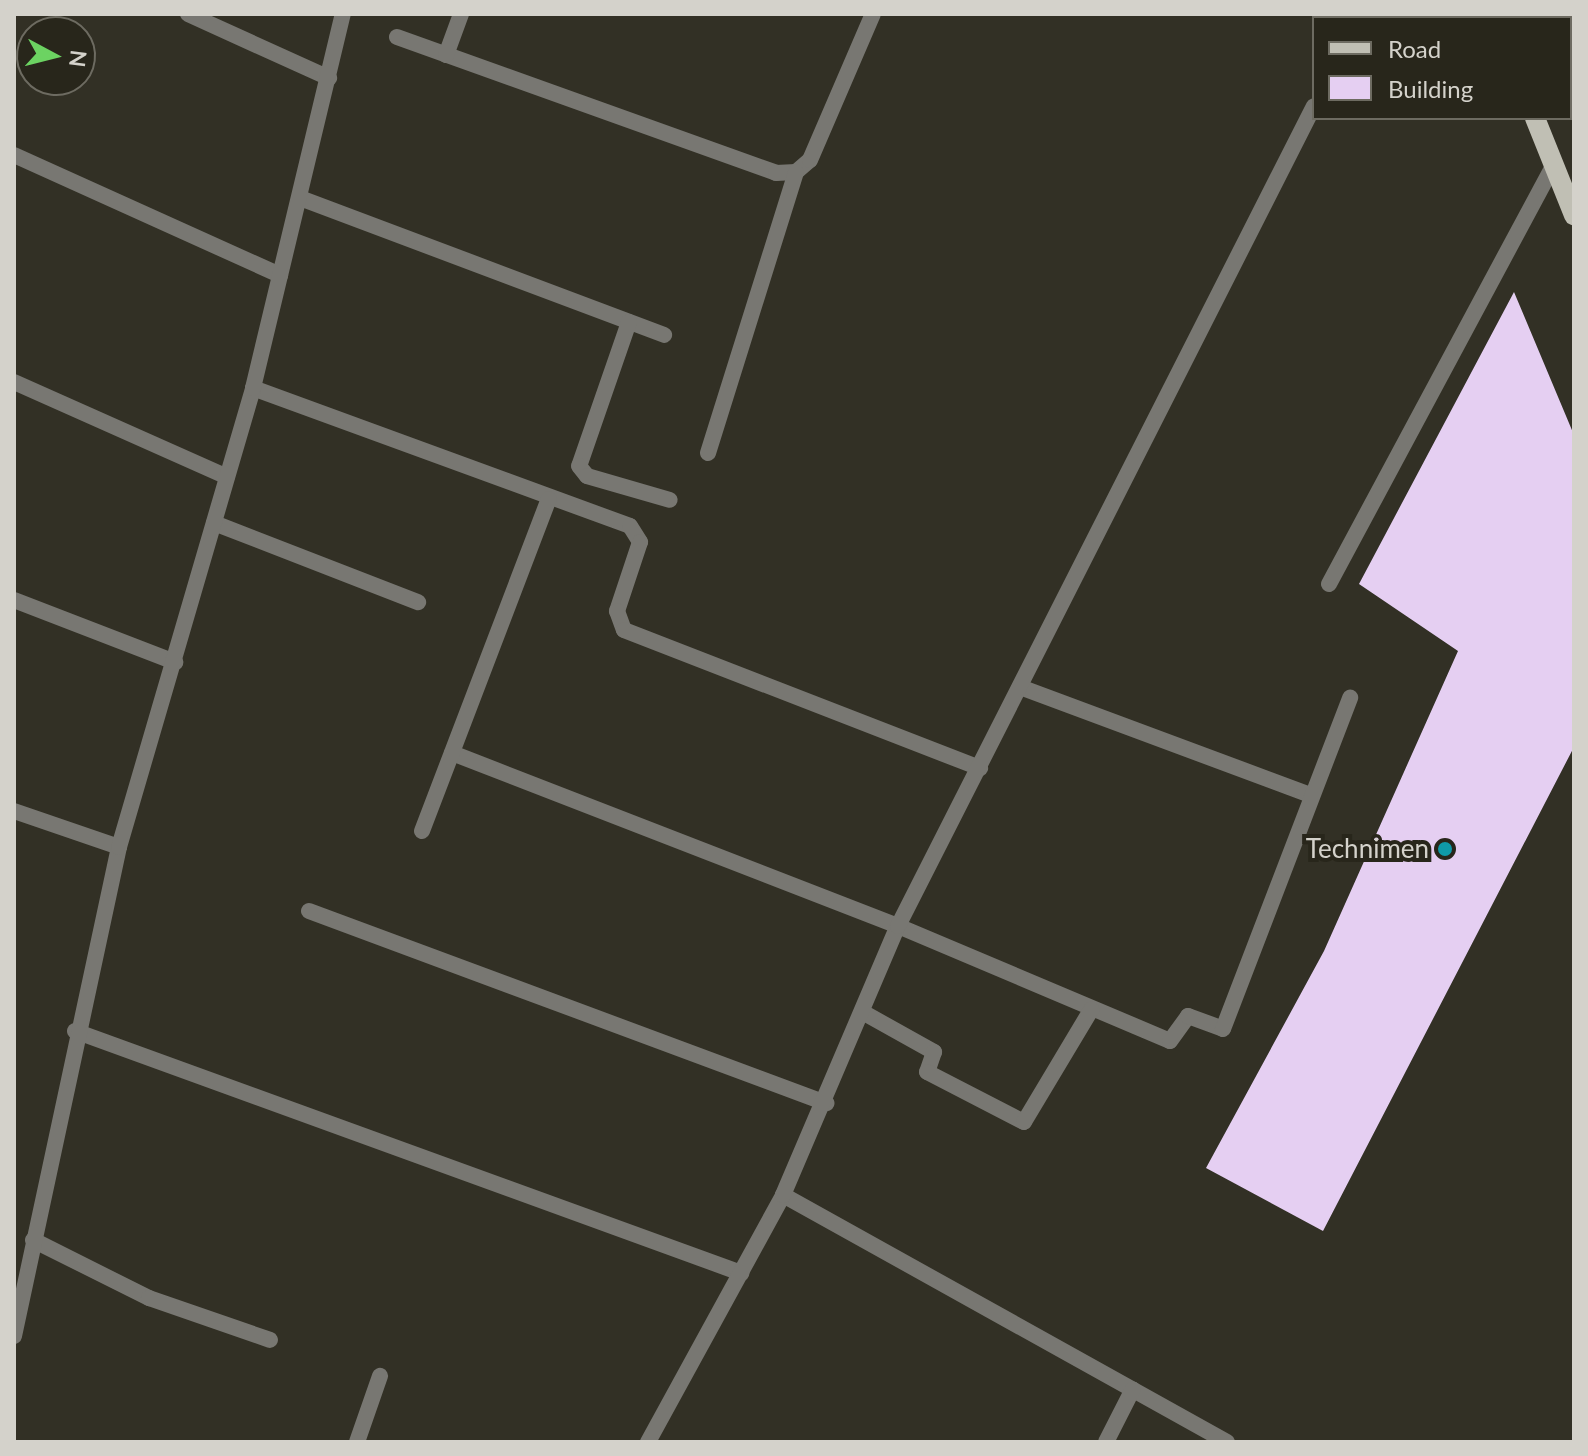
<!DOCTYPE html>
<html>
<head>
<meta charset="utf-8">
<style>
  body { margin:0 }
  #map { position:relative; width:1588px; height:1456px; overflow:hidden; background:#323025; font-family:Lato,sans-serif }
  div>[style] { position:absolute }
  [style*='--x'] { left:calc(var(--x)*1px); top:calc(var(--y)*1px); width:calc(var(--w)*1px); rotate:calc(var(--a)*1deg) }
  .building>* { inset:0; background:#e5cff2 }
  .lane>* { height:16px; margin:-8px; padding:0 8px; transform-origin:8px; border-radius:8px; background:#787772 }
  .street>* { height:16px; margin:-8px; padding:0 8px; transform-origin:8px; border-radius:8px; background:#787772 }
  .primary>* { height:20px; margin:-10px; padding:0 10px; transform-origin:10px; border-radius:10px; background:#c0bfb4 }
  .dots>* { width:22px; height:22px; translate:-50% -50%; box-sizing:border-box; border:4px solid #28261b; border-radius:50% }
  span { translate:-50% -50%; white-space:nowrap; text-align:center; line-height:1.15; -webkit-text-stroke:8px #28261b; paint-order:stroke }
  .poi-label { font-size:26px; color:#d4d2cb }
  .right { translate:-100% -50%; text-align:right }
  .frame { position:absolute; inset:0; border:16px solid #d4d2cb; pointer-events:none }
  .legend { position:absolute; left:1312px; top:16px; width:260px; height:104px; box-sizing:border-box; background:#28261b; border:2px solid #6d6b61; margin:0; padding:10px 14px; list-style:none; font-size:24px; color:#d4d2cb }
  .legend li { display:flex; align-items:center; gap:16px; height:40px }
  .legend b { width:40px; border:2px solid #6d6b61 }
  .north { position:absolute; left:16px; top:16px; width:80px; height:80px; box-sizing:border-box; background:#28261b; border:2px solid #6d6b61; border-radius:50%; rotate:97deg; font-size:22px; font-weight:700; line-height:32px; text-align:center; color:#d4d2cb }
  .north::after { content:''; display:block; margin:auto; width:28px; height:36px; background:#6cd362; clip-path:polygon(50% 0,100% 100%,50% 72%,0 100%) }
</style>
</head>
<body>
<div id="map">
  <div class="building">
    <i style="clip-path:polygon(1514px 292px,1574px 435px,1574px 747px,1323px 1231px,1206px 1168px,1324px 951px,1458px 651px,1359px 584px)"></i>
  </div>
  <div class="lane">
    <i style="--x:1020;--y:687;--w:309;--a:20.4"></i>
    <i style="--x:898;--y:926;--w:295;--a:22.9"></i>
    <i style="--x:1170;--y:1041;--w:31;--a:-54"></i>
    <i style="--x:1188;--y:1016;--w:37;--a:20"></i>
    <i style="--x:1223;--y:1029;--w:355;--a:-69"></i>
    <i style="--x:866;--y:1014;--w:78;--a:29.2"></i>
    <i style="--x:934;--y:1052;--w:21;--a:109"></i>
    <i style="--x:927;--y:1072;--w:109;--a:27.3"></i>
    <i style="--x:1024;--y:1122;--w:131;--a:-59.1"></i>
    <i style="--x:783;--y:1195;--w:508;--a:29.09"></i>
    <i style="--x:1106;--y:1442;--w:59;--a:-63"></i>
  </div>
  <div class="street">
    <i style="--x:188;--y:14;--w:155;--a:24.4"></i>
    <i style="--x:1359;--y:18;--w:4;--a:-63"></i>
    <i style="--x:397;--y:37;--w:403;--a:19.7"></i>
    <i style="--x:776;--y:173;--w:20;--a:-3"></i>
    <i style="--x:796;--y:172;--w:18;--a:-41"></i>
    <i style="--x:810;--y:160;--w:159;--a:-66.7"></i>
    <i style="--x:446;--y:55;--w:44;--a:-69.9"></i>
    <i style="--x:14;--y:155;--w:292;--a:24.3"></i>
    <i style="--x:300;--y:198;--w:389;--a:20.6"></i>
    <i style="--x:629;--y:322;--w:152;--a:109.1"></i>
    <i style="--x:579;--y:466;--w:13;--a:51"></i>
    <i style="--x:587;--y:476;--w:86;--a:16.1"></i>
    <i style="--x:14;--y:382;--w:233;--a:24"></i>
    <i style="--x:253;--y:388;--w:401;--a:20.1"></i>
    <i style="--x:630;--y:526;--w:19;--a:58"></i>
    <i style="--x:640;--y:542;--w:73;--a:108.4"></i>
    <i style="--x:617;--y:611;--w:20;--a:70"></i>
    <i style="--x:624;--y:630;--w:382;--a:21.2"></i>
    <i style="--x:708;--y:453;--w:294;--a:-72.6"></i>
    <i style="--x:214;--y:523;--w:219;--a:21.2"></i>
    <i style="--x:1329;--y:584;--w:476;--a:-61.8"></i>
    <i style="--x:14;--y:600;--w:173;--a:21.1"></i>
    <i style="--x:452;--y:753;--w:478;--a:21.2"></i>
    <i style="--x:14;--y:811;--w:111;--a:18.9"></i>
    <i style="--x:422;--y:831;--w:355;--a:-69.1"></i>
    <i style="--x:309;--y:911;--w:552;--a:20.37"></i>
    <i style="--x:75;--y:1031;--w:709;--a:19.97"></i>
    <i style="--x:33;--y:1240;--w:130;--a:26.6"></i>
    <i style="--x:149;--y:1298;--w:128;--a:19.1"></i>
    <i style="--x:14;--y:1336;--w:500;--a:-77.88"></i>
    <i style="--x:119;--y:847;--w:478;--a:-73.7"></i>
    <i style="--x:253;--y:388;--w:385;--a:-76.5"></i>
    <i style="--x:357;--y:1442;--w:70;--a:-70.8"></i>
    <i style="--x:648;--y:1442;--w:281;--a:-61.3"></i>
    <i style="--x:783;--y:1195;--w:293;--a:-66.9"></i>
    <i style="--x:898;--y:926;--w:919;--a:-63.1"></i>
  </div>
  <div class="primary">
    <i style="--x:1493;--y:14;--w:4;--a:76"></i>
    <i style="--x:1535;--y:118;--w:105;--a:68.1"></i>
  </div>
  <div class="dots">
    <i style="left:1445px;top:849px;background:#0f9aa8"></i>
  </div>
  <div class="poi-label">
    <span class="right" style="left:1429px;top:849px">Technimen</span>
  </div>
  <div class="frame"></div>
  <ul class="legend">
  <li><b style="height:10px;background:#c0bfb4"></b>Road</li>
  <li><b style="height:22px;background:#e5cff2"></b>Building</li>
  </ul>
  <div class="north">N</div>
</div>
</body>
</html>
